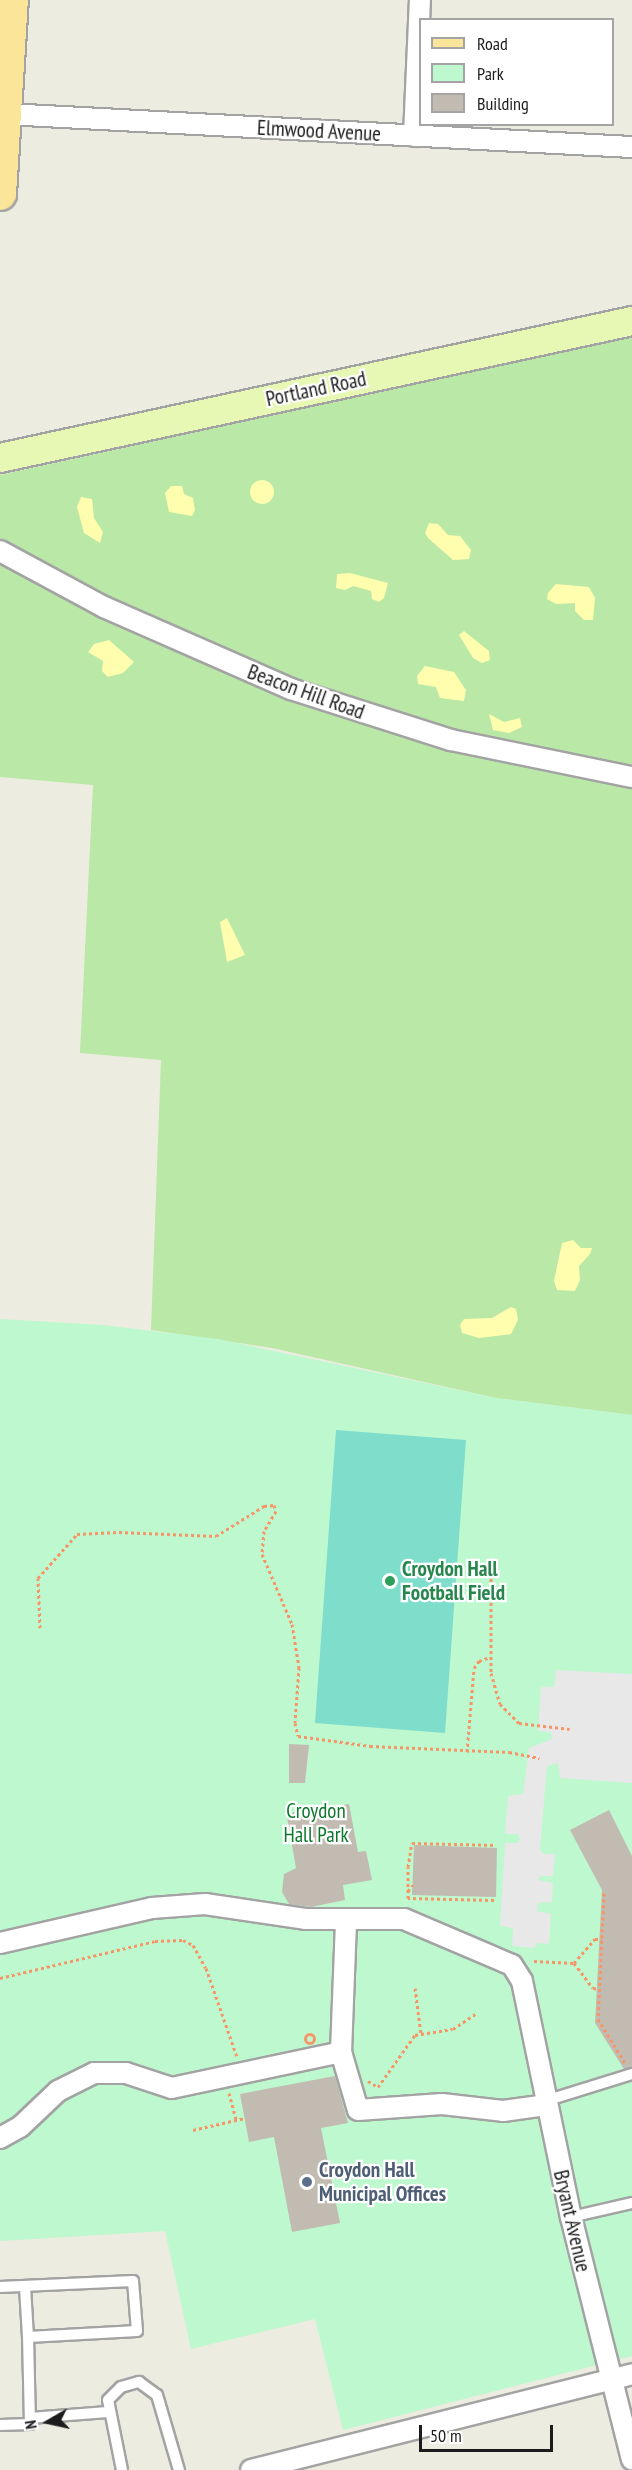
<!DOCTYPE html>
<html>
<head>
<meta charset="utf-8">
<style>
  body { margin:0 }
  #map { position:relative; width:632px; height:2470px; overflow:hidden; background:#edece1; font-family:"PT Sans Narrow",sans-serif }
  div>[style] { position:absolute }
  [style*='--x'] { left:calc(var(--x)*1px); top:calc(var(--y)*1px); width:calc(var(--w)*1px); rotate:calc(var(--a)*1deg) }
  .grass>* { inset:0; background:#b9e8a7 }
  .sand>* { inset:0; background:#fefeae }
  .round { border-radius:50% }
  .park>* { inset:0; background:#bdf8ce }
  .pitch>* { inset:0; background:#7fddcc }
  .parking>* { inset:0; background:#e8e8e8 }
  .building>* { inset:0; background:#c2bbb1 }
  .path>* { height:3px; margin-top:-1.5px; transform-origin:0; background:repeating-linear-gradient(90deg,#f89568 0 3px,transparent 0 6px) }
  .path>.ring { margin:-1.5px; padding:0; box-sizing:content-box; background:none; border:3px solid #f89568; border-radius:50% }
  .roads { filter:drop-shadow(2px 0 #a3a3a3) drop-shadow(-2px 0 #a3a3a3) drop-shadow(0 2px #a3a3a3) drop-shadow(0 -2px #a3a3a3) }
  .lane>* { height:10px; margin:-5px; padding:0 5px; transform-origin:5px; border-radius:5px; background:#fff }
  .street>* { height:20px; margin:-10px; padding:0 10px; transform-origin:10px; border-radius:10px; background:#fff }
  .secondary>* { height:28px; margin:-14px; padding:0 14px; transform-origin:14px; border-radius:14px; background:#e7f8b4 }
  .primary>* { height:32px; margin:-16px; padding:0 16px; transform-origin:16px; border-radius:16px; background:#fbe599 }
  .dots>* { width:16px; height:16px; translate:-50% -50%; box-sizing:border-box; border:3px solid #fff; border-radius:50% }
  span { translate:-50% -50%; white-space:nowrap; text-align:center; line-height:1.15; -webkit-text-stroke:4.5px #fff; paint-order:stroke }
  .street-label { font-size:21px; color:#1c1c1c }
  .leisure-label { font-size:21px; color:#27864d; font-weight:700 }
  .left { translate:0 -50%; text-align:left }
  .park-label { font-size:21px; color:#0c782c }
  .service-label { font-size:21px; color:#4e5e75; font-weight:700 }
  .legend { position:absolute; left:419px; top:18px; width:195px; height:108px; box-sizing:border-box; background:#fff; border:2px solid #a4a4a4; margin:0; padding:8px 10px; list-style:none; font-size:18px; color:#1c1c1c }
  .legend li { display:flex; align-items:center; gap:12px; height:30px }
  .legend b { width:30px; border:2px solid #a4a4a4 }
  .north { position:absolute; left:18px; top:2392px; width:60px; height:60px; -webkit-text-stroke:4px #fff; paint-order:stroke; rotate:261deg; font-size:16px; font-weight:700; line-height:24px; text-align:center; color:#1c1c1c }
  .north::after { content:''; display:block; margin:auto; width:21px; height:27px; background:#1c1c1c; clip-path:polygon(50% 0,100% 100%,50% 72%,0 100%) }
  .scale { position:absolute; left:419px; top:2425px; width:134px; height:27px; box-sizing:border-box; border:3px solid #1c1c1c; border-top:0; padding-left:8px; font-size:18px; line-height:21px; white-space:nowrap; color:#1c1c1c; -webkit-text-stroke:4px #fff; paint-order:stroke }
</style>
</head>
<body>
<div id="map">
  <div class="grass">
    <i style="clip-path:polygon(632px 337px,632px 1415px,496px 1398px,272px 1348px,151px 1330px,161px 1060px,80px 1053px,93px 785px,0 777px,0 475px)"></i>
  </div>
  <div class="sand">
    <i class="round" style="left:250px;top:480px;width:24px;height:24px"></i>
    <i style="clip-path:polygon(171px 486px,182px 486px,184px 494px,193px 498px,195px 510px,192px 516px,169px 512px,165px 493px)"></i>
    <i style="clip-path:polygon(81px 497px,92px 499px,94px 518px,103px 532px,100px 543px,84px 533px,77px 507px)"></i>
    <i style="clip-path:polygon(429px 523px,438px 524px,448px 535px,460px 536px,471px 550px,469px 559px,453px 560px,428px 538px,425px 533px)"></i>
    <i style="clip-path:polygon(350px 573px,388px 583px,384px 598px,379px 602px,372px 599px,371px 591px,353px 586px,345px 590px,336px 588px,337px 574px)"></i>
    <i style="clip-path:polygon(556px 584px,589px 587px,595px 598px,593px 620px,584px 620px,575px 611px,575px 603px,556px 604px,547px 599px,548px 593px)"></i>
    <i style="clip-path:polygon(464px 631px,489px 651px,490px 660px,482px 663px,473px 658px,459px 635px)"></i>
    <i style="clip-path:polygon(109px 640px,134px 662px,123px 673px,108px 677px,102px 671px,103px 661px,88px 652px,94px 644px)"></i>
    <i style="clip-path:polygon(425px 666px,454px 672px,466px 690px,464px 701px,440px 698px,436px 687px,418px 684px,417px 676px)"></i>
    <i style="clip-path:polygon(489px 714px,504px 722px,520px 718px,522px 727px,509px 733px,493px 730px)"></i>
    <i style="clip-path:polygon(227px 918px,245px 955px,227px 962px,220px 922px)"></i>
    <i style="clip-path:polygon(573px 1240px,581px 1248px,592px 1248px,590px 1254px,579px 1266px,580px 1280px,575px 1291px,557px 1290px,554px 1281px,562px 1243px)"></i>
    <i style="clip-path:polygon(511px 1307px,516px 1309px,518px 1320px,511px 1334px,479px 1338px,462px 1333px,460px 1325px,464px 1319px,492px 1318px)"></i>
  </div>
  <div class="park">
    <i style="clip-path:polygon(0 1319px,103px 1325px,218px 1339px,496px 1398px,632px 1415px,632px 2356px,343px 2430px,315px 2319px,191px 2349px,165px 2231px,0 2241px)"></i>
  </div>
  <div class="pitch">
    <i style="clip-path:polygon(336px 1430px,466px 1440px,445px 1733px,315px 1723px)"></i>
  </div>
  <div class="parking">
    <i style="clip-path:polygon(556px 1670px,632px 1674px,632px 1783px,560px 1778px,558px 1763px,547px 1766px,540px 1849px,543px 1854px,555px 1854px,553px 1876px,541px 1876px,538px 1880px,553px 1883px,552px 1902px,538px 1903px,537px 1911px,551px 1914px,549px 1944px,537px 1943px,534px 1948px,512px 1946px,513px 1928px,500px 1926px,505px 1843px,518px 1843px,520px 1839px,518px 1834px,505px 1834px,508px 1796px,523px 1794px,529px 1748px,552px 1739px,551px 1732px,538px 1731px,541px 1687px,554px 1687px)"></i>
  </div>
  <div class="building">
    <i style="clip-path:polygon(289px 1744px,309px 1745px,305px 1783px,289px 1783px)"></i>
    <i style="clip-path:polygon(349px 1804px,358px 1852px,366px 1851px,372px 1880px,343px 1885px,345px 1900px,311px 1907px,289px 1904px,282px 1892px,284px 1874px,296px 1868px,287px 1817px,294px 1812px)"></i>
    <i style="clip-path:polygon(609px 1810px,632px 1856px,632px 2067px,624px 2069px,595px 2023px,602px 1890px,570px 1830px)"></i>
    <i style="clip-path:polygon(414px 1845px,497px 1848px,496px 1897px,412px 1895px)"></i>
    <i style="clip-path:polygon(335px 2076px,348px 2123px,321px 2128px,340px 2223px,292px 2232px,274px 2137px,249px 2142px,240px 2094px)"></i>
  </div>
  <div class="path">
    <i style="--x:491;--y:1567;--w:106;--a:90"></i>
    <i style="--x:491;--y:1673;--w:32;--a:74"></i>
    <i style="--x:500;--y:1704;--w:27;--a:45"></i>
    <i style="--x:519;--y:1723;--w:51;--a:6.7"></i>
    <i style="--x:40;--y:1628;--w:50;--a:-92.3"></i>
    <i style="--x:38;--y:1578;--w:59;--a:-48.4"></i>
    <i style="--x:77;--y:1534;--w:42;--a:-2.7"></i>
    <i style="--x:119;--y:1532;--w:97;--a:2.4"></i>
    <i style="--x:216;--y:1536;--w:57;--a:-32"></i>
    <i style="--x:264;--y:1506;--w:10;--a:-6"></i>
    <i style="--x:274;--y:1505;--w:6;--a:72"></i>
    <i style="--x:276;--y:1511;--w:23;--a:121"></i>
    <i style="--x:264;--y:1531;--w:23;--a:95"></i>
    <i style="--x:262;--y:1554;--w:76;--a:66.8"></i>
    <i style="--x:292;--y:1624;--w:44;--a:80.8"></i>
    <i style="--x:299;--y:1667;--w:56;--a:94.1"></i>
    <i style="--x:295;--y:1723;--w:13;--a:77"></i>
    <i style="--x:298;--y:1736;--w:73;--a:7.9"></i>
    <i style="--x:370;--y:1746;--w:139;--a:2.5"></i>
    <i style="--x:509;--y:1752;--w:31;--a:11"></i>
    <i style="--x:467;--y:1752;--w:84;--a:-85.2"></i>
    <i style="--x:474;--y:1668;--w:9;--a:-54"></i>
    <i style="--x:479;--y:1661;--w:12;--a:-20"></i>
    <i style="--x:408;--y:1891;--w:8;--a:-50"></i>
    <i style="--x:604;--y:1893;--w:126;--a:92.7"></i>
    <i style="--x:598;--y:2019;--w:52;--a:58.5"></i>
    <i style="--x:494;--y:1900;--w:86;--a:-178.7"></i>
    <i style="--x:408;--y:1898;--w:31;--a:-90"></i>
    <i style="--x:408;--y:1867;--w:24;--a:-81"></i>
    <i style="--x:412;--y:1843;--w:84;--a:1.4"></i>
    <i style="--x:534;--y:1961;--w:40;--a:2.9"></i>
    <i style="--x:574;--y:1963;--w:32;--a:-49"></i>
    <i style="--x:595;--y:1939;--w:7;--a:0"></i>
    <i style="--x:574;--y:1963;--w:31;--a:53"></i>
    <i style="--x:593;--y:1988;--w:6;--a:9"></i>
    <i style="--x:0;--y:1978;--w:159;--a:-13.4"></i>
    <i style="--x:155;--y:1941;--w:28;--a:-2"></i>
    <i style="--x:183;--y:1940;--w:11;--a:27"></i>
    <i style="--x:193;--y:1945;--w:26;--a:61"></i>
    <i style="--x:206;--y:1968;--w:94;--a:70.8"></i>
    <i style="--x:415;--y:1988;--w:46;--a:82.6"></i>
    <i class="ring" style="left:305.5px;top:2034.5px;width:6px;height:6px"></i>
    <i style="--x:368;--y:2081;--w:12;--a:31"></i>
    <i style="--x:378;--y:2087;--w:64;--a:-54.6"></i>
    <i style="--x:415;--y:2035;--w:38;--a:-9"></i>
    <i style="--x:453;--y:2029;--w:27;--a:-34"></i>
    <i style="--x:229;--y:2093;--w:28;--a:75"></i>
    <i style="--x:193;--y:2130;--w:53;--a:-13"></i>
  </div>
  <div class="roads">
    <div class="lane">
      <i style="--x:545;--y:2101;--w:91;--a:-17.2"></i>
      <i style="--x:571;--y:2217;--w:63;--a:-12.9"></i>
      <i style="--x:0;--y:2287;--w:133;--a:-2.6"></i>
      <i style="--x:133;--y:2281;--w:50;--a:85.4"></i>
      <i style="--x:137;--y:2331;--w:109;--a:176.8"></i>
      <i style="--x:28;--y:2337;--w:51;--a:-93.4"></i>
      <i style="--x:30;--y:2418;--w:78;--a:-4.4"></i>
      <i style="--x:0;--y:2425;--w:30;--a:-2"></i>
      <i style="--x:30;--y:2424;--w:87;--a:-91.3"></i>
      <i style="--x:122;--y:2470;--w:71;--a:-101.3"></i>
      <i style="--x:108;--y:2400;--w:18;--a:-45"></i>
      <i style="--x:121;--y:2387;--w:19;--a:-16"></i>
      <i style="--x:139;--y:2382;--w:22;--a:36"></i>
      <i style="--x:157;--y:2395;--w:78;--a:73.7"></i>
    </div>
    <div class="street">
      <i style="--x:6;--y:114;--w:627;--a:3.02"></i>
      <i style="--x:414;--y:136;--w:136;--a:-87.5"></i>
      <i style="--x:0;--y:551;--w:118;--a:28.3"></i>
      <i style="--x:104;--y:607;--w:204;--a:23.7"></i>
      <i style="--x:291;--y:689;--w:168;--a:17.7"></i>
      <i style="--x:451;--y:740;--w:185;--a:11.6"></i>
      <i style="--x:0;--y:1943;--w:156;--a:-13"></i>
      <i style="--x:152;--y:1908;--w:53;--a:-4.3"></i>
      <i style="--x:205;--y:1904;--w:101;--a:8.5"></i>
      <i style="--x:305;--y:1919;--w:99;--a:0"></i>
      <i style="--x:404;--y:1919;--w:117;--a:23.1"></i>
      <i style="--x:512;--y:1965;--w:19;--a:58"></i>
      <i style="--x:522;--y:1981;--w:241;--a:78.3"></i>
      <i style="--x:571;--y:2217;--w:250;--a:75.9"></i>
      <i style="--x:341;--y:2052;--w:60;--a:73.7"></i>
      <i style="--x:358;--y:2110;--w:84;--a:-4.1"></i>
      <i style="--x:442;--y:2104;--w:61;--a:6.5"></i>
      <i style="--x:503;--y:2111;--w:43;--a:-7.9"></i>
      <i style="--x:0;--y:2138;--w:23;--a:-29"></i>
      <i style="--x:20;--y:2127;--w:52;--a:-43.5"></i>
      <i style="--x:58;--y:2091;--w:40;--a:-26.6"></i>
      <i style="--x:94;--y:2073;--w:32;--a:0"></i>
      <i style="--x:126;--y:2073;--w:48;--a:18.1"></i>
      <i style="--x:172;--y:2088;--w:173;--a:-12"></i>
      <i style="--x:341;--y:2052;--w:132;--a:-87.8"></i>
      <i style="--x:251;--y:2470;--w:393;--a:-14.1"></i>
    </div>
    <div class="secondary">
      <i style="--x:0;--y:458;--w:647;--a:-12.23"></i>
    </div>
    <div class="primary">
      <i style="--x:0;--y:194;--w:194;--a:-86.5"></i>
    </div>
  </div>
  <div class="dots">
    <i style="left:390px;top:1581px;background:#2e9e5b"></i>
    <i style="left:307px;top:2182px;background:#5c6f8a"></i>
  </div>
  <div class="street-label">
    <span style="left:319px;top:131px;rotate:3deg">Elmwood Avenue</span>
    <span style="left:316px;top:389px;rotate:-12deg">Portland Road</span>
    <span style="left:306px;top:692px;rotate:20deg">Beacon Hill Road</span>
    <span style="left:572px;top:2221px;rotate:77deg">Bryant Avenue</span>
  </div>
  <div class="leisure-label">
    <span class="left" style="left:402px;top:1581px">Croydon Hall<br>Football Field</span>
  </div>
  <div class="park-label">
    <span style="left:316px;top:1823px">Croydon<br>Hall Park</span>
  </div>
  <div class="service-label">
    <span class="left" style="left:319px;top:2182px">Croydon Hall<br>Municipal Offices</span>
  </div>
  <ul class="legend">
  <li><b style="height:8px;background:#fbe599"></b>Road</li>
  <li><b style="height:16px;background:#bdf8ce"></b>Park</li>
  <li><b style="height:16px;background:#c2bbb1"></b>Building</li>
  </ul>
  <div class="north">N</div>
  <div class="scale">50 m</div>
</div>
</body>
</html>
